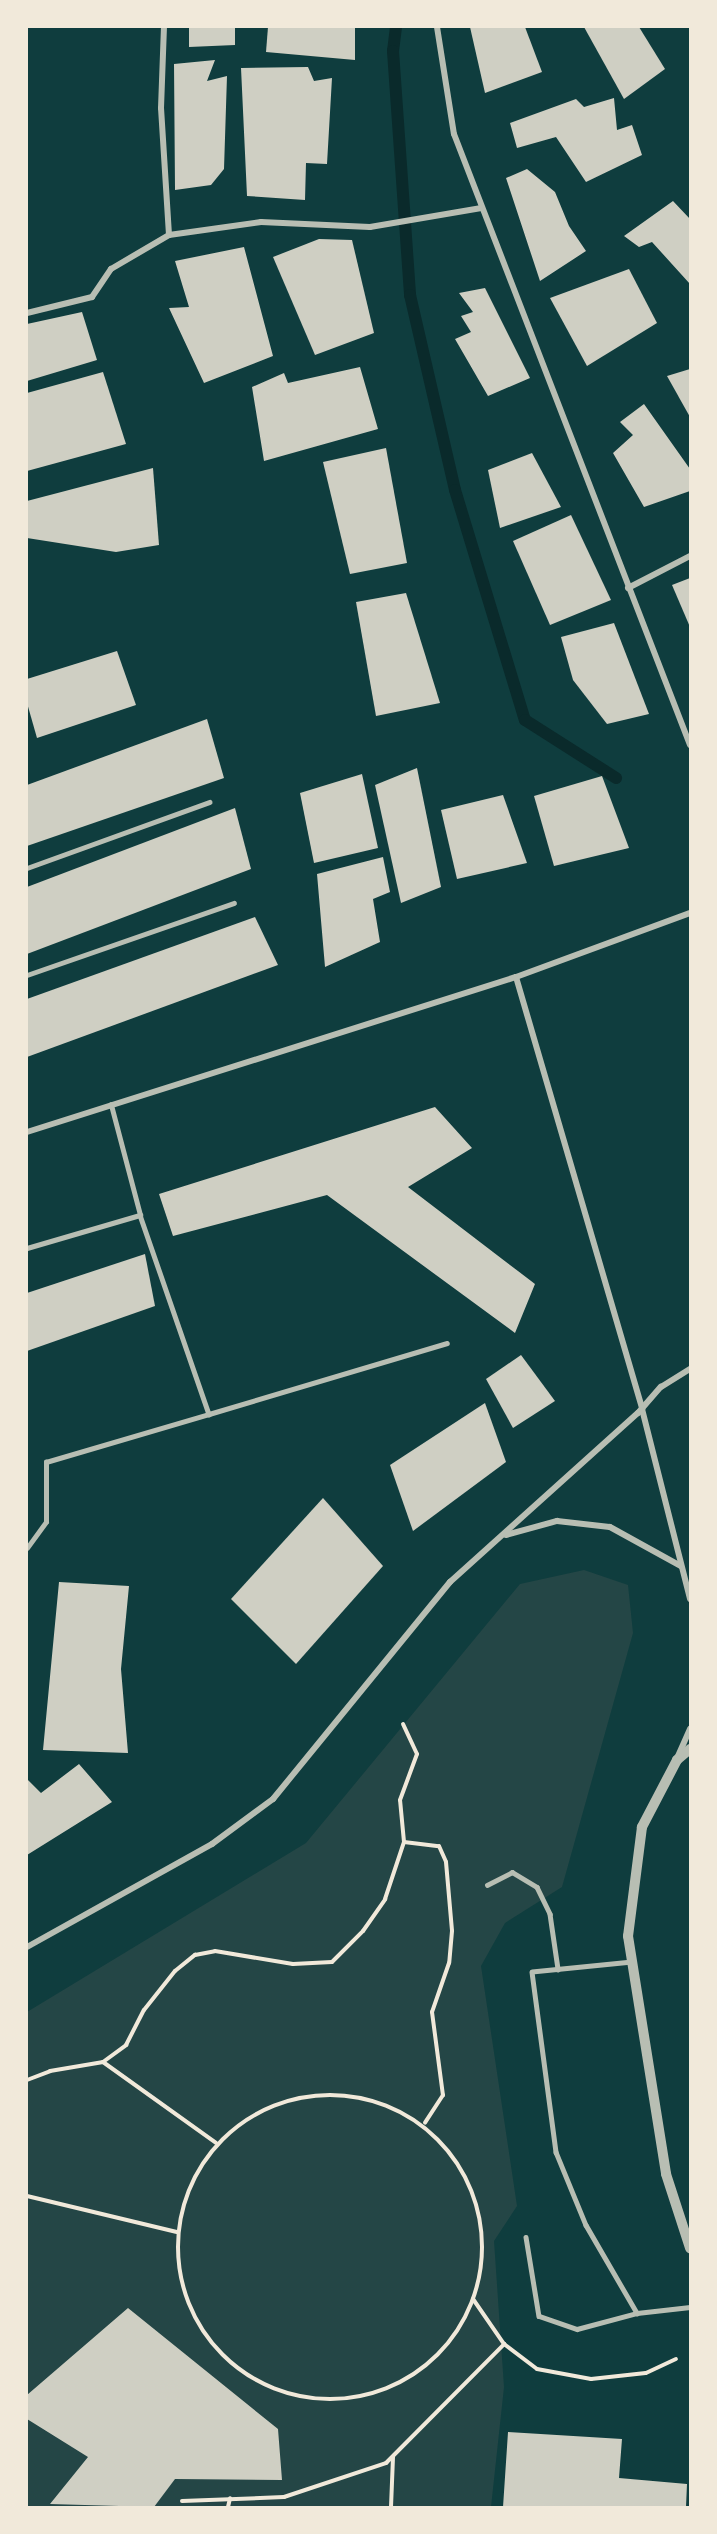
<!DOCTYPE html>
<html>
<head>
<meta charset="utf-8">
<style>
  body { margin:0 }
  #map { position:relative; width:717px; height:2534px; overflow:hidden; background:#0f3d3e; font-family:Overpass,sans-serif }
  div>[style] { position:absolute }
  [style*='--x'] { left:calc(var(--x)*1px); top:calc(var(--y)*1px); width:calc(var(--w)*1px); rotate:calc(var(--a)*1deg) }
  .green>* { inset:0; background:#244646 }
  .stream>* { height:12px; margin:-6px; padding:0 6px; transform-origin:6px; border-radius:6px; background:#0a2a2b }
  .building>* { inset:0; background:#cfcfc3 }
  .path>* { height:4px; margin:-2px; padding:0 2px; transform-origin:2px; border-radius:2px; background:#f1e9da }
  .path>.ring { margin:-2px; padding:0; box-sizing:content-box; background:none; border:4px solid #f1e9da; border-radius:50% }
  .service>* { height:4.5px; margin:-2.25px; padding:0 2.25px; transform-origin:2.25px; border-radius:2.25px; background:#b8beb3 }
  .minor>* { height:6px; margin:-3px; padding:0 3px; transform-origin:3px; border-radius:3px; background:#b8beb3 }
  .tertiary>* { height:10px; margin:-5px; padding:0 5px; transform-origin:5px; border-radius:5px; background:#b8beb3 }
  span { translate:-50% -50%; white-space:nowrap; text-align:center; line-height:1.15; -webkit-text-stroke:4.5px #f1e9da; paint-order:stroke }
  .frame { position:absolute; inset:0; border:28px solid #f1e9da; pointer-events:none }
</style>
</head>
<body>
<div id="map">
  <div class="green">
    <i style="clip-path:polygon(584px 1570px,628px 1585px,633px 1633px,562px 1887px,505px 1923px,481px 1966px,517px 2206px,494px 2241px,504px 2387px,491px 2507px,27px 2507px,27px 2012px,306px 1843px,520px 1584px)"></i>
  </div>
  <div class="stream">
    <i style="--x:396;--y:27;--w:24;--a:97"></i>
    <i style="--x:393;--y:51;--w:245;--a:86"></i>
    <i style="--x:410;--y:295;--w:200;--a:77"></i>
    <i style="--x:455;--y:490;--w:240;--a:73.1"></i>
    <i style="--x:525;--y:720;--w:108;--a:32.5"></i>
  </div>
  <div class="building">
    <i style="clip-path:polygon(189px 27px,235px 27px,235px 45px,189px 47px)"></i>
    <i style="clip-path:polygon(268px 27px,355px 27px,355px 60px,266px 52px)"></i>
    <i style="clip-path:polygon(470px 27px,525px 27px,542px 72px,485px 93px)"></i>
    <i style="clip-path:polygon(584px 27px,639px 27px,665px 69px,624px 99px)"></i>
    <i style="clip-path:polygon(215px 60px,207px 81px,227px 76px,224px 169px,211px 185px,175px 190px,174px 64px)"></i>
    <i style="clip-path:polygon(308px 67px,314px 81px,332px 78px,327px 164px,306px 163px,305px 200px,247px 196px,241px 68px)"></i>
    <i style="clip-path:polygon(614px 98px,617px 130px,632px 125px,642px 155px,586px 182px,556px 137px,517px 148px,510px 123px,576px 99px,584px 107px)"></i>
    <i style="clip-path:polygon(527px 169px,555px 192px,569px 226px,586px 251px,540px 281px,506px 178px)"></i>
    <i style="clip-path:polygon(673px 201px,690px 219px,690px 284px,652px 242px,639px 247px,624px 236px)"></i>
    <i style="clip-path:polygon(319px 239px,352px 240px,374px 333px,315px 355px,273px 257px)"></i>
    <i style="clip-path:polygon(244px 247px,273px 356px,204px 383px,169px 308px,189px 307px,175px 261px)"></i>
    <i style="clip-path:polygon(629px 269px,657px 323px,587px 366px,550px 298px)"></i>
    <i style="clip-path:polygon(485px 288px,530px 378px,488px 396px,455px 339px,471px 332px,461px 316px,473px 312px,459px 293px)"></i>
    <i style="clip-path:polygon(82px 312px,97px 360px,27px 381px,27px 324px)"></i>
    <i style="clip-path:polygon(360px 367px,378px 429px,264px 461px,252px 387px,284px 373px,288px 383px)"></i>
    <i style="clip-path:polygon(690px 369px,690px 417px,667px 376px)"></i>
    <i style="clip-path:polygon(103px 372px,126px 444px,27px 471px,27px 393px)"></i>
    <i style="clip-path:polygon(644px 404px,690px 469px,690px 491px,644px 507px,613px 453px,633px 435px,620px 422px)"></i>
    <i style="clip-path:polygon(386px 448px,407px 563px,350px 574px,323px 462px)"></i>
    <i style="clip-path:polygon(532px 453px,561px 507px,500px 528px,488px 470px)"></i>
    <i style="clip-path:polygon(153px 468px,159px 545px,116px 552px,27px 538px,27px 501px)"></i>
    <i style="clip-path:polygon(571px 515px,611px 600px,550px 625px,513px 541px)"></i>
    <i style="clip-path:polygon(690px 578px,690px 627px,672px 585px)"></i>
    <i style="clip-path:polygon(406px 593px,440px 703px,376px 716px,356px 602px)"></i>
    <i style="clip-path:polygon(614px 623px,649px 714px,607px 724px,573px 680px,561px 637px)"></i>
    <i style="clip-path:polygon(117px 651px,136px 705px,37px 738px,27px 703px,27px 679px)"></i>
    <i style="clip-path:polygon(207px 719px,224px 778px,27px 846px,27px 785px)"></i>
    <i style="clip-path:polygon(417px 768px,441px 887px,401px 903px,375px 785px)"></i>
    <i style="clip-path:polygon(362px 774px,378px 848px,314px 863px,300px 793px)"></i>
    <i style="clip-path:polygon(602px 776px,629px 848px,554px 866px,534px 796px)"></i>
    <i style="clip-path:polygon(503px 795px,527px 863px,457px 879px,441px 810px)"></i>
    <i style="clip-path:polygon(235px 808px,251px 869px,27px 954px,27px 887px)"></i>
    <i style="clip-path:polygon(383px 857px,390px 892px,373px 899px,380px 942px,325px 967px,317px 874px)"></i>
    <i style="clip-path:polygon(255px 917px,278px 965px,27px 1057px,27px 999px)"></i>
    <i style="clip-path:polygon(435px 1107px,472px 1148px,408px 1187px,535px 1284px,515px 1333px,327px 1195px,173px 1236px,159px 1194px)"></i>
    <i style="clip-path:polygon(145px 1254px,155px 1306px,27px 1351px,27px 1293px)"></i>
    <i style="clip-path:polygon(521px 1355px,555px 1401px,513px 1428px,486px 1379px)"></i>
    <i style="clip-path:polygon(485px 1403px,506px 1462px,413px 1531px,390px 1465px)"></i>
    <i style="clip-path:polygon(323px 1498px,383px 1566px,296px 1664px,231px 1599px)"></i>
    <i style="clip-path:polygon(59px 1582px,129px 1586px,121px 1669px,128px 1753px,43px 1750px)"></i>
    <i style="clip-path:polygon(79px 1764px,112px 1802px,27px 1855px,27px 1779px,41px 1793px)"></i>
    <i style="clip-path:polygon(128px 2308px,278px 2429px,282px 2480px,175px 2479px,154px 2507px,50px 2504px,88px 2457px,27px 2419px,27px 2395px)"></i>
    <i style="clip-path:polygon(508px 2432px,622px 2439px,619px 2478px,687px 2484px,686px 2507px,503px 2507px)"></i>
  </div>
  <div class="path">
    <i style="--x:404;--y:1842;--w:35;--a:7"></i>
    <i style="--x:439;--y:1846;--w:17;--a:66"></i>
    <i style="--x:446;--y:1862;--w:69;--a:85"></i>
    <i style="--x:452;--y:1931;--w:32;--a:95"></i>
    <i style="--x:449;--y:1963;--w:52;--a:109.1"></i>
    <i style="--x:432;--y:2012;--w:84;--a:82.5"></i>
    <i style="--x:443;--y:2095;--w:33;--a:123"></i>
    <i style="--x:103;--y:2062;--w:139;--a:35.6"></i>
    <i style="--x:27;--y:2080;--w:25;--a:-21"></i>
    <i style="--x:50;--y:2071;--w:54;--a:-9.6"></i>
    <i style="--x:103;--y:2062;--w:29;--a:-36"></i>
    <i style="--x:126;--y:2045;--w:39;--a:-63"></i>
    <i style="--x:144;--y:2010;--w:50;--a:-51.5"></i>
    <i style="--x:175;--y:1971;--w:26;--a:-39"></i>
    <i style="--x:195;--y:1955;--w:20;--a:-11"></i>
    <i style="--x:215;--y:1951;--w:79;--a:9.5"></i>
    <i style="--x:293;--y:1964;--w:39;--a:-3"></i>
    <i style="--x:332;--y:1962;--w:44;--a:-45"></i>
    <i style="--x:363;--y:1931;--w:39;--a:-55"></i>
    <i style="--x:385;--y:1899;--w:60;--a:-71.6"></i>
    <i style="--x:404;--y:1842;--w:42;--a:-95.4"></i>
    <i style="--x:400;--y:1800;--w:49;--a:-69.7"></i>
    <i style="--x:417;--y:1754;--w:33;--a:-115"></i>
    <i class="ring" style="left:178px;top:2095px;width:300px;height:300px"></i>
    <i style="--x:27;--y:2196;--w:154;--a:13.5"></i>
    <i style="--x:473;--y:2299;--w:55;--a:55.4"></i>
    <i style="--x:182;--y:2501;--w:102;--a:-2.2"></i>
    <i style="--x:284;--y:2497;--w:108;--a:-18.4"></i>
    <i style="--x:386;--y:2463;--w:168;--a:-45.2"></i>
    <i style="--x:504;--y:2344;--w:41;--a:37.1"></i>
    <i style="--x:537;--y:2369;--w:55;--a:10.5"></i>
    <i style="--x:591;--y:2379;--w:55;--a:-6.2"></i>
    <i style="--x:646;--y:2373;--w:33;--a:-25"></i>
    <i style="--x:228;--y:2507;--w:9;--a:-77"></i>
    <i style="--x:391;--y:2507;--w:50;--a:-87.7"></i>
  </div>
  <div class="service">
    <i style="--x:27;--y:868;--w:194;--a:-19.9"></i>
    <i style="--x:27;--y:975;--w:219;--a:-19.2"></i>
    <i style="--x:140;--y:1215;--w:211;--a:70.9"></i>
    <i style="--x:209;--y:1414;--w:248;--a:-16.6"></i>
    <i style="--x:27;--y:1248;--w:118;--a:-16.3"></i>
    <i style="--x:140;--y:1215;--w:114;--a:-104.8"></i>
    <i style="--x:27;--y:1548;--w:32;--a:-54"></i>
    <i style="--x:46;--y:1522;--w:60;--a:-90"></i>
    <i style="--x:46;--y:1462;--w:170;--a:-16.4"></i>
    <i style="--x:487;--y:1885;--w:28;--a:-27"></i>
    <i style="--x:512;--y:1872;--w:29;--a:31"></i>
    <i style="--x:537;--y:1887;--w:30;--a:64"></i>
    <i style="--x:550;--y:1914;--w:56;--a:81.7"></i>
    <i style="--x:632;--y:1962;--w:100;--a:174.3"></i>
    <i style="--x:532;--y:1972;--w:182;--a:82.4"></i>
    <i style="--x:556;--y:2152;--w:79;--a:67.7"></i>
    <i style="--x:586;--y:2225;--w:102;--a:59.9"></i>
    <i style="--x:637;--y:2313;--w:53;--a:-6.5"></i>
    <i style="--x:526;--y:2237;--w:80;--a:80.7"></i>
    <i style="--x:539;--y:2316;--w:40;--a:18.9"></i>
    <i style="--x:577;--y:2329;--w:62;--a:-14.9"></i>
  </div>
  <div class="minor">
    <i style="--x:437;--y:27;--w:108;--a:81"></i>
    <i style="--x:454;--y:134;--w:655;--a:68.88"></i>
    <i style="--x:169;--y:235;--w:93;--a:-8"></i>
    <i style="--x:261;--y:222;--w:109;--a:2.6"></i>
    <i style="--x:370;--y:227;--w:113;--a:-9.7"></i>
    <i style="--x:27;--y:313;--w:67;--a:-13.8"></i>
    <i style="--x:92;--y:297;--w:34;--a:-56"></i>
    <i style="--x:111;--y:269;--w:67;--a:-30.4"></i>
    <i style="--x:169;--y:235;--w:127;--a:-93.6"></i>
    <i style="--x:161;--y:108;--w:81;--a:-87.9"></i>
    <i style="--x:628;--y:588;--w:70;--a:-27.3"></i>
    <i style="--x:516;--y:977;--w:450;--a:73.7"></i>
    <i style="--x:642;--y:1409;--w:196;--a:75.8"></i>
    <i style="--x:27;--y:1132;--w:513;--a:-17.59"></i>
    <i style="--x:516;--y:977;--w:185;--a:-20.2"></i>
    <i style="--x:506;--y:1535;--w:53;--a:-15.4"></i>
    <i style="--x:557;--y:1521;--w:53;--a:6.5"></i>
    <i style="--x:610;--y:1527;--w:81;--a:28.8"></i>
    <i style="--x:678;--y:1756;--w:30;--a:-66"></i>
    <i style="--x:27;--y:1947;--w:212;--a:-29.1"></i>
    <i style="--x:212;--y:1844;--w:76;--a:-36.4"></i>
    <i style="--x:273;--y:1799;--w:280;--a:-50.8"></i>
    <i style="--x:450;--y:1582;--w:253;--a:-42"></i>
    <i style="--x:638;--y:1413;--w:35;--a:-49"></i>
    <i style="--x:661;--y:1387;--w:34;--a:-32"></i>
  </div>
  <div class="tertiary">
    <i style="--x:690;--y:1749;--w:17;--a:140"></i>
    <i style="--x:677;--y:1760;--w:76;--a:117.6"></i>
    <i style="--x:642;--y:1827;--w:110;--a:97.3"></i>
    <i style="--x:628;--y:1936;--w:241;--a:80.9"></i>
    <i style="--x:666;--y:2174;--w:78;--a:72"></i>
  </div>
  <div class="frame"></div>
</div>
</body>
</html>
